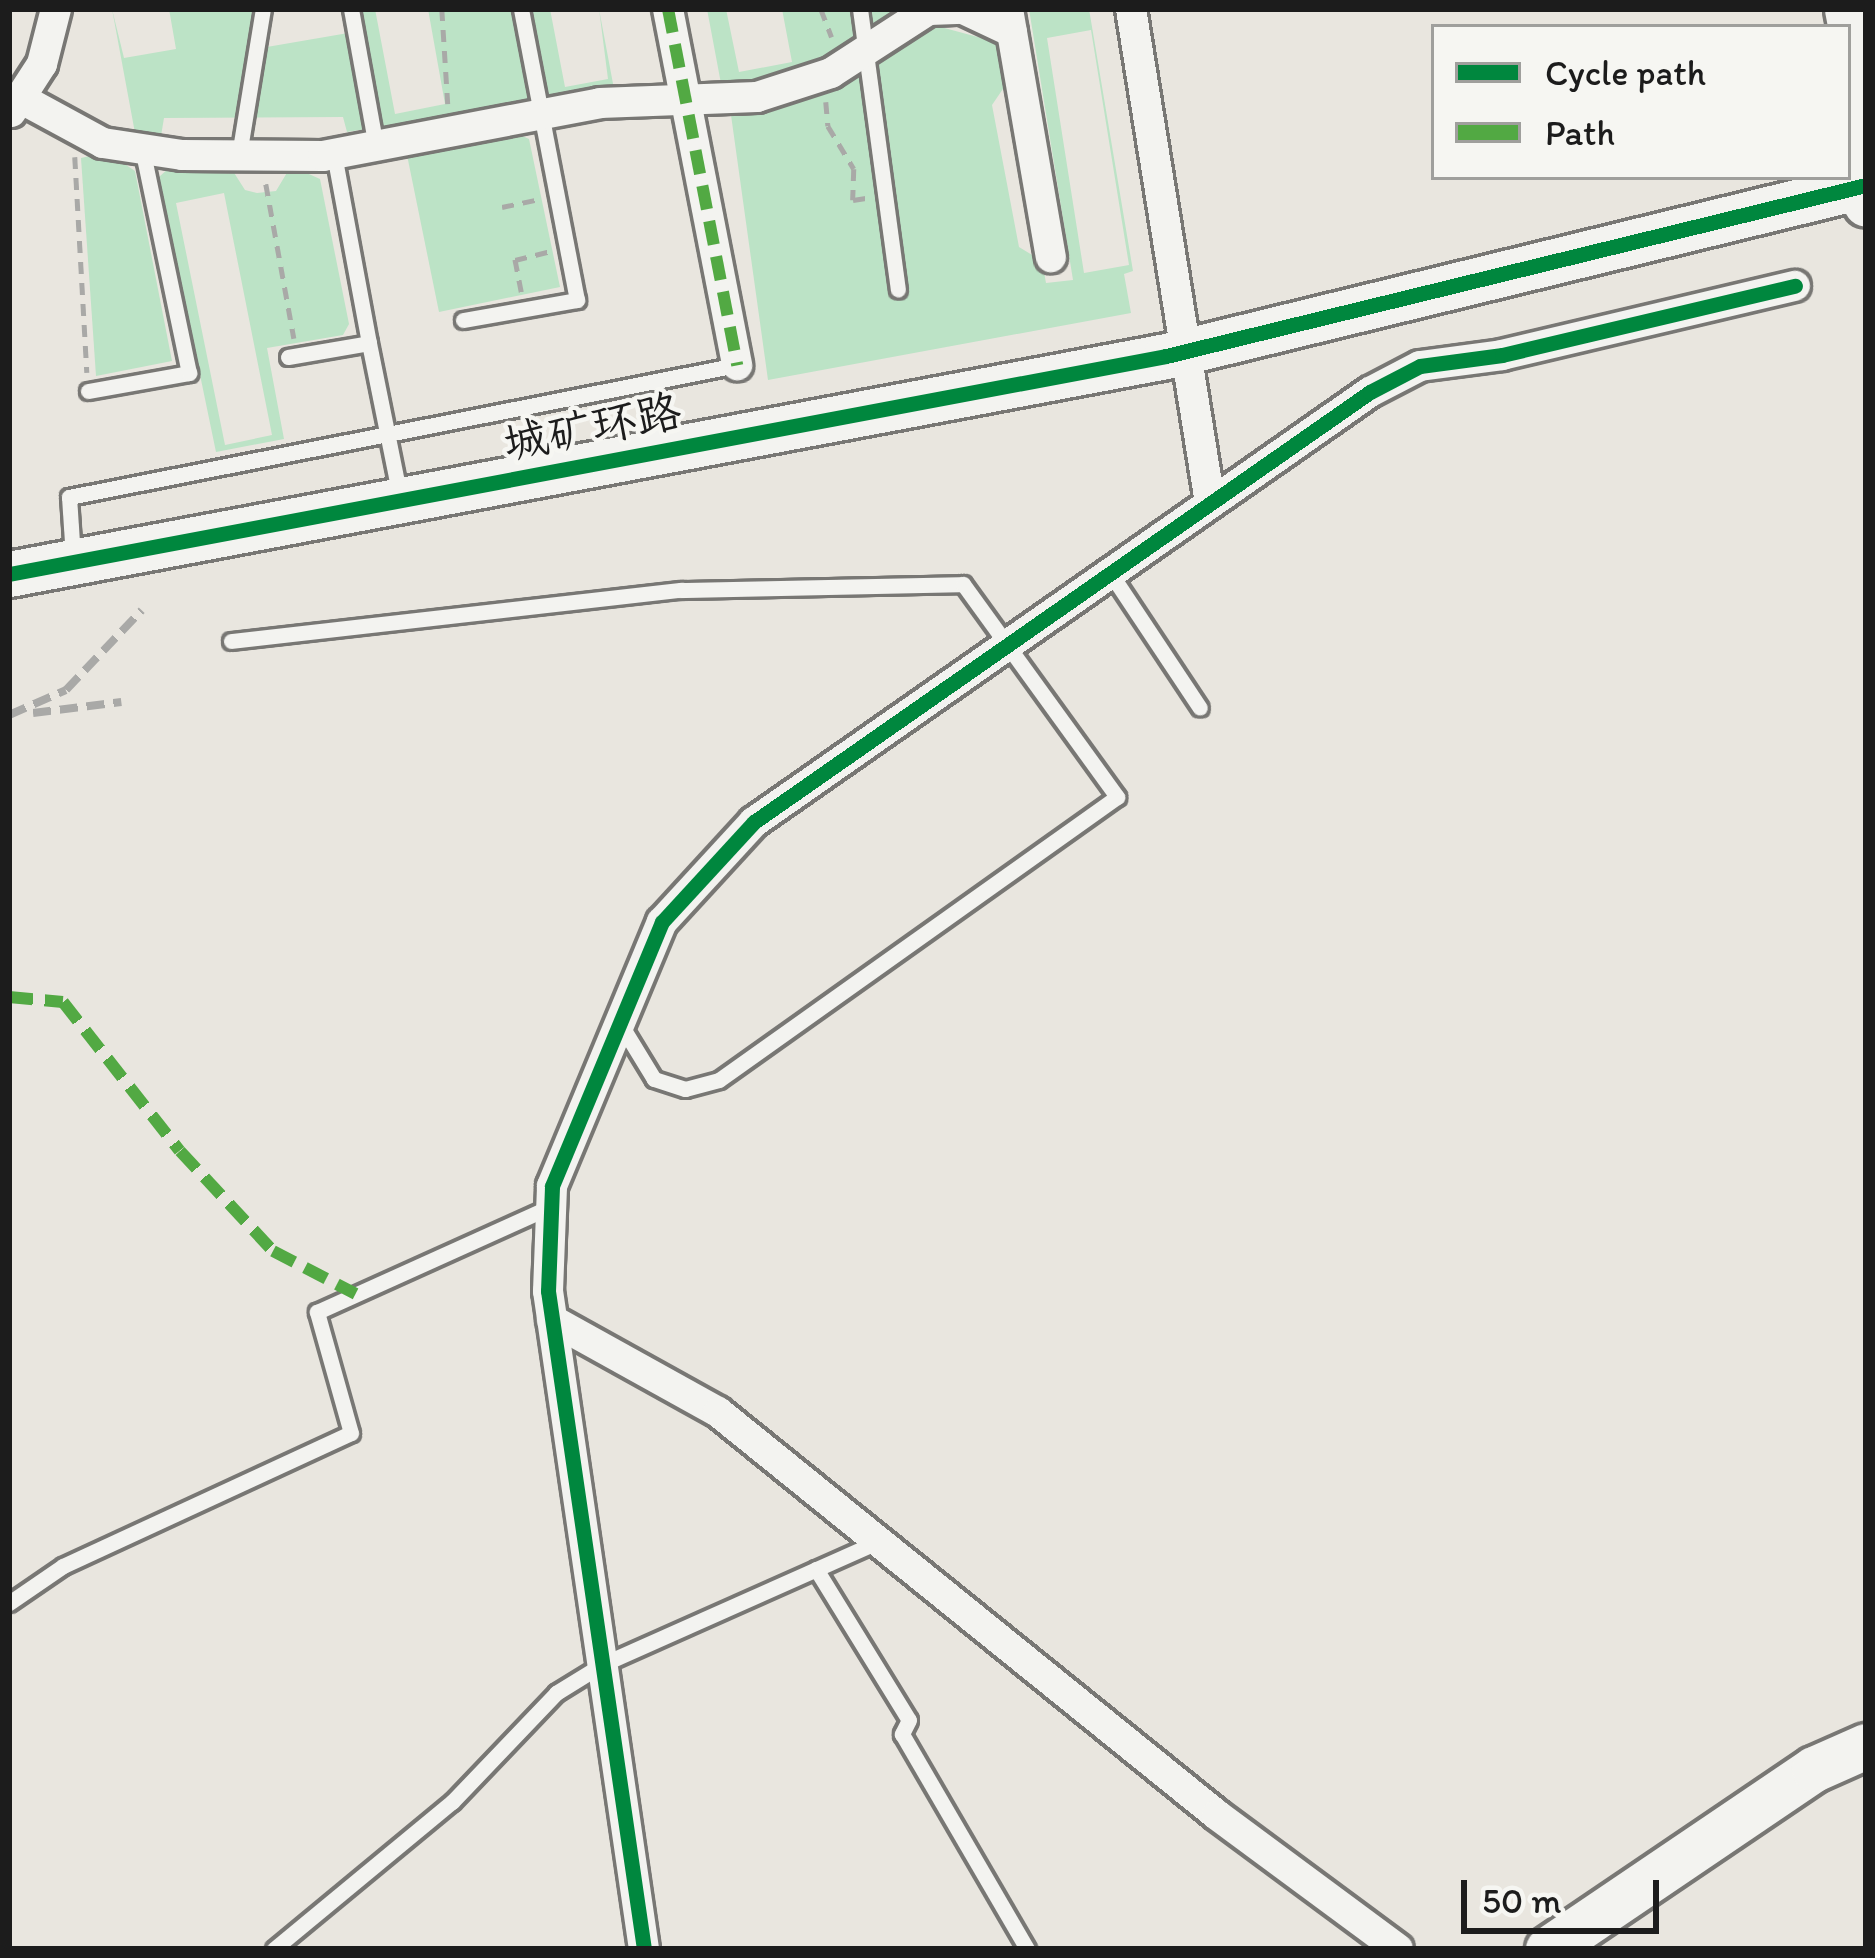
<!DOCTYPE html>
<html>
<head>
<meta charset="utf-8">
<style>
  body { margin:0 }
  #map { position:relative; width:1875px; height:1958px; overflow:hidden; background:#e9e6df; font-family:Itim,"LXGW WenKai TC",sans-serif }
  div>[style] { position:absolute }
  [style*='--x'] { left:calc(var(--x)*1px); top:calc(var(--y)*1px); width:calc(var(--w)*1px); rotate:calc(var(--a)*1deg) }
  .green>* { inset:0; background:#bce3c6 }
  .path>* { height:4.5px; margin-top:-2.25px; transform-origin:0; background:repeating-linear-gradient(90deg,#a9a9a7 0 12px,transparent 0 21px) }
  .roads { filter:drop-shadow(3px 0 #787774) drop-shadow(-3px 0 #787774) drop-shadow(0 3px #787774) drop-shadow(0 -3px #787774) }
  .lane>* { height:15px; margin:-7.5px; padding:0 7.5px; transform-origin:7.5px; border-radius:7.5px; background:#f3f3f0 }
  .street>* { height:30px; margin:-15px; padding:0 15px; transform-origin:15px; border-radius:15px; background:#f3f3f0 }
  .secondary>* { height:45px; margin:-22.5px; padding:0 22.5px; transform-origin:22.5px; border-radius:22.5px; background:#f3f3f0 }
  .rail>* { height:8px; margin-top:-4px; transform-origin:0; background:repeating-linear-gradient(90deg,#a9a9a7 0 18px,transparent 0 27px) }
  .quiet>* { height:12px; margin-top:-6px; transform-origin:0; background:repeating-linear-gradient(90deg,#52a943 0 24px,transparent 0 36px) }
  .cycleway>* { height:15px; margin:-7.5px; padding:0 7.5px; transform-origin:7.5px; border-radius:7.5px; background:#00873e }
  span { translate:-50% -50%; white-space:nowrap; text-align:center; line-height:1.15; -webkit-text-stroke:9px #f6f6f2; paint-order:stroke }
  .street-label { font-size:45px; color:#1c1c1c }
  .frame { position:absolute; inset:0; border:12px solid #1c1c1c; pointer-events:none }
  .legend { position:absolute; left:1431px; top:24px; width:420px; height:156px; box-sizing:border-box; background:#f6f6f2; border:3px solid #9f9f9c; margin:0; padding:15px 21px; list-style:none; font-size:36px; color:#1c1c1c }
  .legend li { display:flex; align-items:center; gap:24px; height:60px }
  .legend b { width:60px; border:3px solid #9f9f9c }
  .scale { position:absolute; left:1461px; top:1880px; width:198px; height:54px; box-sizing:border-box; border:6px solid #1c1c1c; border-top:0; padding-left:15px; font-size:36px; line-height:42px; white-space:nowrap; color:#1c1c1c; -webkit-text-stroke:9px #f6f6f2; paint-order:stroke }
</style>
</head>
<body>
<div id="map">
  <div class="green">
    <i style="clip-path:polygon(112px 9px,124px 58px,176px 49px,169px 9px,263px 9px,261px 48px,354px 32px,352px 9px,375px 9px,395px 114px,445px 104px,428px 9px,550px 9px,565px 87px,608px 79px,599px 9px,614px 89px,347px 132px,343px 117px,164px 118px,161px 136px,135px 133px)"></i>
    <i style="clip-path:polygon(707px 9px,726px 9px,739px 72px,792px 62px,782px 9px,895px 9px,829px 58px,773px 81px,722px 89px)"></i>
    <i style="clip-path:polygon(evenodd,1029px 9px,1089px 9px,1133px 271px,1124px 274px,1131px 313px,768px 380px,731px 115px,806px 96px,937px 26px,1000px 43px,1009px 80px,992px 105px,1019px 247px,1042px 261px,1046px 283px,1073px 280px,1029px 9px,1091px 30px,1129px 265px,1084px 273px,1047px 38px,1091px 30px)"></i>
    <i style="clip-path:polygon(516px 133px,529px 139px,560px 287px,439px 312px,407px 155px)"></i>
    <i style="clip-path:polygon(107px 152px,135px 171px,172px 361px,96px 376px,81px 158px)"></i>
    <i style="clip-path:polygon(evenodd,291px 166px,320px 179px,349px 324px,343px 335px,267px 348px,284px 439px,216px 452px,159px 177px,170px 167px,231px 168px,245px 190px,257px 193px,276px 191px,291px 166px,224px 193px,272px 435px,225px 445px,176px 203px,224px 193px)"></i>
  </div>
  <div class="path">
    <i style="--x:442;--y:9;--w:95;--a:86.4"></i>
    <i style="--x:821;--y:9;--w:30;--a:69"></i>
    <i style="--x:826;--y:102;--w:24;--a:85"></i>
    <i style="--x:828;--y:126;--w:50;--a:58.8"></i>
    <i style="--x:854;--y:169;--w:31;--a:92"></i>
    <i style="--x:853;--y:200;--w:13;--a:-9"></i>
    <i style="--x:75;--y:157;--w:216;--a:86.8"></i>
    <i style="--x:266;--y:184;--w:157;--a:79.7"></i>
    <i style="--x:502;--y:207;--w:38;--a:-12"></i>
    <i style="--x:521;--y:292;--w:33;--a:-101"></i>
    <i style="--x:515;--y:260;--w:34;--a:-14"></i>
  </div>
  <div class="roads">
    <div class="lane">
      <i style="--x:351;--y:9;--w:139;--a:79.7"></i>
      <i style="--x:860;--y:9;--w:283;--a:82.3"></i>
      <i style="--x:239;--y:155;--w:148;--a:-80.7"></i>
      <i style="--x:463;--y:320;--w:116;--a:-10"></i>
      <i style="--x:577;--y:300;--w:296;--a:-100.9"></i>
      <i style="--x:369;--y:343;--w:157;--a:78.6"></i>
      <i style="--x:288;--y:357;--w:82;--a:-9.8"></i>
      <i style="--x:369;--y:343;--w:192;--a:-100.5"></i>
      <i style="--x:88;--y:391;--w:103;--a:-10.1"></i>
      <i style="--x:189;--y:373;--w:229;--a:-101.8"></i>
      <i style="--x:73;--y:557;--w:60;--a:-93.8"></i>
      <i style="--x:69;--y:497;--w:681;--a:-11.18"></i>
      <i style="--x:1109;--y:571;--w:164;--a:56.4"></i>
      <i style="--x:231;--y:641;--w:453;--a:-6.5"></i>
      <i style="--x:681;--y:590;--w:282;--a:-1.2"></i>
      <i style="--x:963;--y:584;--w:263;--a:54.1"></i>
      <i style="--x:1117;--y:797;--w:488;--a:144.6"></i>
      <i style="--x:719;--y:1080;--w:35;--a:165"></i>
      <i style="--x:685;--y:1089;--w:33;--a:-162"></i>
      <i style="--x:654;--y:1079;--w:63;--a:-121.4"></i>
      <i style="--x:816;--y:1569;--w:177;--a:58.4"></i>
      <i style="--x:909;--y:1720;--w:16;--a:117"></i>
      <i style="--x:902;--y:1734;--w:249;--a:59.8"></i>
      <i style="--x:9;--y:1603;--w:65;--a:-34.4"></i>
      <i style="--x:63;--y:1566;--w:317;--a:-24.8"></i>
      <i style="--x:351;--y:1433;--w:126;--a:-105.7"></i>
      <i style="--x:317;--y:1312;--w:256;--a:-24.3"></i>
      <i style="--x:274;--y:1949;--w:231;--a:-39.6"></i>
      <i style="--x:452;--y:1802;--w:151;--a:-46.3"></i>
      <i style="--x:556;--y:1693;--w:55;--a:-31.7"></i>
      <i style="--x:603;--y:1664;--w:304;--a:-24"></i>
    </div>
    <div class="street">
      <i style="--x:668;--y:9;--w:363;--a:79"></i>
      <i style="--x:1008;--y:9;--w:252;--a:80.2"></i>
      <i style="--x:1131;--y:9;--w:500;--a:80.91"></i>
      <i style="--x:929;--y:10;--w:34;--a:-2"></i>
      <i style="--x:963;--y:9;--w:54;--a:25.1"></i>
      <i style="--x:20;--y:98;--w:94;--a:28.5"></i>
      <i style="--x:103;--y:143;--w:80;--a:8.6"></i>
      <i style="--x:182;--y:155;--w:141;--a:0.4"></i>
      <i style="--x:323;--y:156;--w:282;--a:-10.8"></i>
      <i style="--x:600;--y:103;--w:157;--a:-2.2"></i>
      <i style="--x:757;--y:97;--w:78;--a:-18"></i>
      <i style="--x:831;--y:73;--w:118;--a:-32.9"></i>
      <i style="--x:11;--y:112;--w:57;--a:-57.1"></i>
      <i style="--x:42;--y:64;--w:57;--a:-75.7"></i>
      <i style="--x:552;--y:1320;--w:190;--a:29"></i>
      <i style="--x:718;--y:1412;--w:641;--a:38.92"></i>
      <i style="--x:1217;--y:1815;--w:225;--a:36.5"></i>
      <i style="--x:644;--y:1949;--w:665;--a:-98.3"></i>
      <i style="--x:548;--y:1291;--w:105;--a:-87.8"></i>
      <i style="--x:552;--y:1186;--w:286;--a:-67.4"></i>
      <i style="--x:662;--y:922;--w:136;--a:-47.4"></i>
      <i style="--x:754;--y:822;--w:751;--a:-34.92"></i>
      <i style="--x:1370;--y:392;--w:56;--a:-27.5"></i>
      <i style="--x:1420;--y:366;--w:83;--a:-7.6"></i>
      <i style="--x:1502;--y:355;--w:301;--a:-13.3"></i>
    </div>
    <div class="secondary">
      <i style="--x:1847;--y:9;--w:101;--a:79.1"></i>
      <i style="--x:1848;--y:140;--w:66;--a:74.3"></i>
      <i style="--x:9;--y:574;--w:1177;--a:-10.67"></i>
      <i style="--x:1166;--y:356;--w:721;--a:-13.73"></i>
      <i style="--x:1548;--y:1949;--w:321;--a:-34.1"></i>
      <i style="--x:1814;--y:1769;--w:57;--a:-23.9"></i>
    </div>
  </div>
  <div class="rail">
    <i style="--x:33;--y:713;--w:89;--a:-7.1"></i>
    <i style="--x:9;--y:715;--w:62;--a:-23.7"></i>
    <i style="--x:66;--y:690;--w:110;--a:-46.5"></i>
  </div>
  <div class="quiet">
    <i style="--x:668;--y:9;--w:363;--a:79"></i>
    <i style="--x:9;--y:997;--w:54;--a:5.3"></i>
    <i style="--x:63;--y:1002;--w:189;--a:51.9"></i>
    <i style="--x:180;--y:1151;--w:137;--a:47.1"></i>
    <i style="--x:273;--y:1251;--w:93;--a:27.4"></i>
  </div>
  <div class="cycleway">
    <i style="--x:9;--y:574;--w:1177;--a:-10.67"></i>
    <i style="--x:1166;--y:356;--w:721;--a:-13.73"></i>
    <i style="--x:644;--y:1949;--w:665;--a:-98.3"></i>
    <i style="--x:548;--y:1291;--w:105;--a:-87.8"></i>
    <i style="--x:552;--y:1186;--w:286;--a:-67.4"></i>
    <i style="--x:662;--y:922;--w:136;--a:-47.4"></i>
    <i style="--x:754;--y:822;--w:751;--a:-34.92"></i>
    <i style="--x:1370;--y:392;--w:56;--a:-27.5"></i>
    <i style="--x:1420;--y:366;--w:83;--a:-7.6"></i>
    <i style="--x:1502;--y:355;--w:301;--a:-13.3"></i>
  </div>
  <div class="street-label">
    <span style="left:592px;top:427px;rotate:-11deg">城矿环路</span>
  </div>
  <div class="frame"></div>
  <ul class="legend">
  <li><b style="height:15px;background:#00873e"></b>Cycle path</li>
  <li><b style="height:15px;background:#52a943"></b>Path</li>
  </ul>
  <div class="scale">50 m</div>
</div>
</body>
</html>
